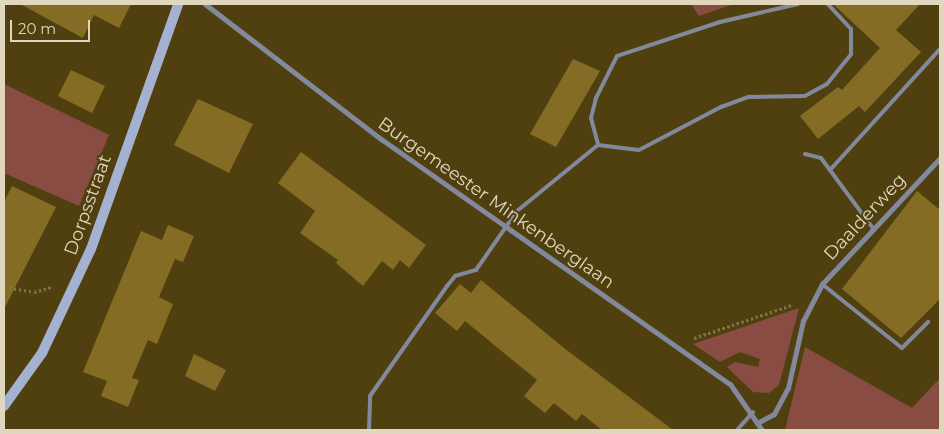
<!DOCTYPE html>
<html>
<head>
<meta charset="utf-8">
<style>
  body { margin:0 }
  #map { position:relative; width:944px; height:434px; overflow:hidden; background:#50400f; font-family:Montserrat,sans-serif }
  div>[style] { position:absolute }
  [style*='--x'] { left:calc(var(--x)*1px); top:calc(var(--y)*1px); width:calc(var(--w)*1px); rotate:calc(var(--a)*1deg) }
  .green>* { inset:0; background:#894c43 }
  .building>* { inset:0; background:#856c24 }
  .path>* { height:3px; margin-top:-1.5px; transform-origin:0; background:repeating-linear-gradient(90deg,#807249 0 2.5px,transparent 0 5px) }
  .lane>* { height:4px; margin:-2px; padding:0 2px; transform-origin:2px; border-radius:2px; background:#82899d }
  .street>* { height:5px; margin:-2.5px; padding:0 2.5px; transform-origin:2.5px; border-radius:2.5px; background:#82899d }
  .secondary>* { height:10px; margin:-5px; padding:0 5px; transform-origin:5px; border-radius:5px; background:#a5b1d0 }
  span { translate:-50% -50%; white-space:nowrap; text-align:center; line-height:1.15; -webkit-text-stroke:4px #50400f; paint-order:stroke }
  .street-label { font-size:18px; color:#e0d7be }
  .frame { position:absolute; inset:0; border:5px solid #e0d7be; pointer-events:none }
  .scale { position:absolute; left:10px; top:20px; width:80px; height:22px; box-sizing:border-box; border:2px solid #e0d7be; border-top:0; padding-left:6px; font-size:15px; line-height:18px; white-space:nowrap; color:#e0d7be; -webkit-text-stroke:4px #50400f; paint-order:stroke }
</style>
</head>
<body>
<div id="map">
  <div class="green">
    <i style="clip-path:polygon(691px 4px,734px 4px,699px 16px)"></i>
    <i style="clip-path:polygon(4px 84px,109px 135px,79px 206px,4px 173px)"></i>
    <i style="clip-path:polygon(799px 308px,779px 385px,769px 393px,753px 392px,727px 367px,735px 362px,758px 367px,760px 359px,740px 352px,720px 362px,693px 344px)"></i>
    <i style="clip-path:polygon(805px 347px,912px 408px,940px 378px,940px 430px,785px 430px)"></i>
  </div>
  <div class="building">
    <i style="clip-path:polygon(20px 4px,131px 4px,119px 28px,94px 15px,83px 38px)"></i>
    <i style="clip-path:polygon(833px 4px,920px 4px,896px 30px,921px 52px,865px 112px,859px 106px,818px 139px,800px 116px,838px 87px,842px 90px,880px 48px)"></i>
    <i style="clip-path:polygon(573px 59px,600px 71px,556px 147px,530px 134px)"></i>
    <i style="clip-path:polygon(71px 70px,105px 86px,92px 113px,58px 96px)"></i>
    <i style="clip-path:polygon(198px 99px,253px 124px,229px 173px,174px 145px)"></i>
    <i style="clip-path:polygon(301px 152px,426px 245px,409px 268px,400px 260px,393px 270px,382px 261px,363px 286px,336px 263px,338px 260px,300px 233px,315px 211px,278px 183px)"></i>
    <i style="clip-path:polygon(12px 186px,56px 207px,4px 309px,4px 202px)"></i>
    <i style="clip-path:polygon(917px 191px,940px 210px,940px 299px,901px 338px,842px 289px)"></i>
    <i style="clip-path:polygon(168px 225px,194px 236px,183px 262px,175px 259px,159px 297px,173px 304px,157px 344px,148px 340px,132px 378px,139px 380px,128px 407px,101px 396px,107px 381px,83px 372px,141px 231px,162px 240px)"></i>
    <i style="clip-path:polygon(481px 280px,564px 348px,673px 430px,602px 430px,582px 414px,576px 421px,554px 403px,545px 413px,524px 396px,537px 380px,465px 321px,457px 331px,435px 313px,460px 284px,471px 293px)"></i>
    <i style="clip-path:polygon(194px 354px,226px 370px,215px 391px,185px 376px)"></i>
  </div>
  <div class="path">
    <i style="--x:4;--y:287;--w:30;--a:9"></i>
    <i style="--x:34;--y:292;--w:19;--a:-16"></i>
    <i style="--x:694;--y:338;--w:103;--a:-18.6"></i>
  </div>
  <div class="lane">
    <i style="--x:798;--y:4;--w:80;--a:167"></i>
    <i style="--x:720;--y:22;--w:108;--a:161.7"></i>
    <i style="--x:617;--y:56;--w:47;--a:116.6"></i>
    <i style="--x:596;--y:98;--w:21;--a:104"></i>
    <i style="--x:591;--y:118;--w:28;--a:75"></i>
    <i style="--x:598;--y:145;--w:41;--a:7"></i>
    <i style="--x:639;--y:150;--w:93;--a:-27.7"></i>
    <i style="--x:721;--y:107;--w:30;--a:-20"></i>
    <i style="--x:749;--y:97;--w:56;--a:-1"></i>
    <i style="--x:805;--y:96;--w:25;--a:-29"></i>
    <i style="--x:827;--y:84;--w:38;--a:-51"></i>
    <i style="--x:851;--y:54;--w:25;--a:-90"></i>
    <i style="--x:851;--y:29;--w:34;--a:-133"></i>
    <i style="--x:805;--y:154;--w:16;--a:14"></i>
    <i style="--x:821;--y:158;--w:86;--a:53.5"></i>
    <i style="--x:830;--y:170;--w:164;--a:-47.7"></i>
    <i style="--x:822;--y:284;--w:102;--a:38.7"></i>
    <i style="--x:902;--y:348;--w:37;--a:-45"></i>
    <i style="--x:369;--y:430;--w:34;--a:-88"></i>
    <i style="--x:370;--y:396;--w:134;--a:-55"></i>
    <i style="--x:447;--y:286;--w:13;--a:-51"></i>
    <i style="--x:455;--y:276;--w:22;--a:-16"></i>
    <i style="--x:476;--y:270;--w:72;--a:-55.2"></i>
    <i style="--x:517;--y:211;--w:104;--a:-39.2"></i>
    <i style="--x:737;--y:430;--w:24;--a:-48"></i>
  </div>
  <div class="street">
    <i style="--x:205;--y:4;--w:222;--a:37.5"></i>
    <i style="--x:381;--y:139;--w:426;--a:35.1"></i>
    <i style="--x:730;--y:384;--w:56;--a:55.2"></i>
    <i style="--x:759;--y:422;--w:17;--a:-28"></i>
    <i style="--x:774;--y:414;--w:30;--a:-62"></i>
    <i style="--x:788;--y:388;--w:69;--a:-77.4"></i>
    <i style="--x:803;--y:321;--w:42;--a:-62.8"></i>
    <i style="--x:822;--y:284;--w:173;--a:-46.9"></i>
  </div>
  <div class="secondary">
    <i style="--x:4;--y:406;--w:65;--a:-54.4"></i>
    <i style="--x:42;--y:353;--w:115;--a:-64.8"></i>
    <i style="--x:91;--y:249;--w:260;--a:-70.4"></i>
  </div>
  <div class="street-label">
    <span style="left:496px;top:203px;rotate:35deg">Burgemeester Minkenberglaan</span>
    <span style="left:88px;top:205px;rotate:-70deg">Dorpsstraat</span>
    <span style="left:865px;top:217px;rotate:-47deg">Daalderweg</span>
  </div>
  <div class="frame"></div>
  <div class="scale">20 m</div>
</div>
</body>
</html>
